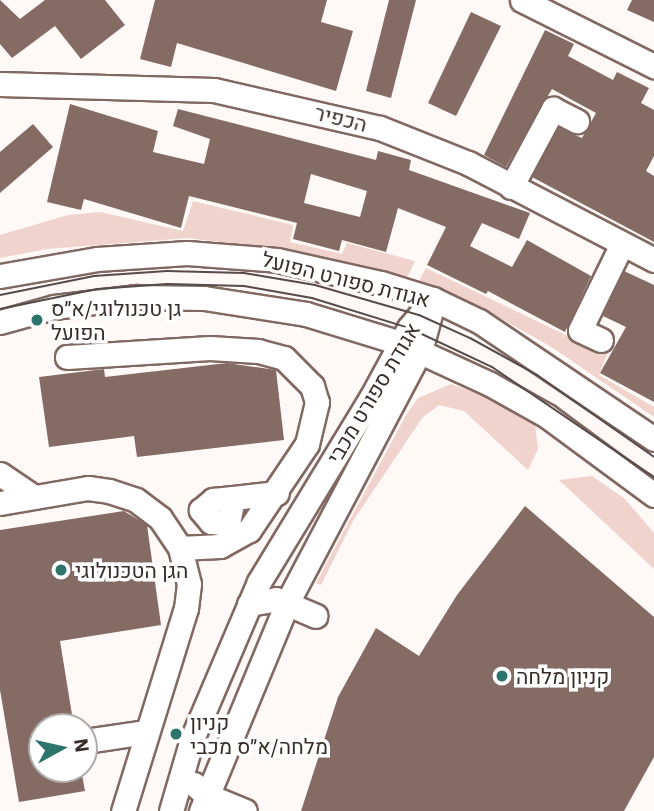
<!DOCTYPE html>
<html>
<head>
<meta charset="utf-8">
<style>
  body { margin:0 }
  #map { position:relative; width:654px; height:811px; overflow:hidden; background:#fef8f7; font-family:"IBM Plex Sans",Heebo,sans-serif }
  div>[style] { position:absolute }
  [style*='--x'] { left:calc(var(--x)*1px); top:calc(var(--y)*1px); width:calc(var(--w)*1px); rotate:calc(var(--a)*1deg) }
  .green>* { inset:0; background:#efd3cc }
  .building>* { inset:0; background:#846b64 }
  .roads { filter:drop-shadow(2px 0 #816962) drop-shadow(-2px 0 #816962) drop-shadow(0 2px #816962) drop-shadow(0 -2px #816962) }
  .minor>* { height:23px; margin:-11.5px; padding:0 11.5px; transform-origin:11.5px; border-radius:11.5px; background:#fff }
  .tram>* { height:2px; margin:-1px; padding:0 1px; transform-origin:1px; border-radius:1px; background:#564b49 }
  .dots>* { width:19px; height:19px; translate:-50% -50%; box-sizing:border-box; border:4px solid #fff; border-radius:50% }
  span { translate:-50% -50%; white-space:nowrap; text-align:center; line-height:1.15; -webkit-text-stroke:7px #fff; paint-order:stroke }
  .street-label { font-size:21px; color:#382d2a }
  .poi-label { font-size:21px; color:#382d2a }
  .left { translate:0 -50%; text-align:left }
  .north { position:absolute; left:28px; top:713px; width:70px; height:70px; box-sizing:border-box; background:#fff; border:2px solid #afabaa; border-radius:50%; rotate:82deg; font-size:19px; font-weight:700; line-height:28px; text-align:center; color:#382d2a }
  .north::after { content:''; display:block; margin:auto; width:24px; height:32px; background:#2c746c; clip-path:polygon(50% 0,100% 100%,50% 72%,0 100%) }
</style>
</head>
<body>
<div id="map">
  <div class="green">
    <i style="clip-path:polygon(193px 201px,293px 225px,290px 242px,342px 254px,347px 243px,415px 261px,406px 280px,287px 250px,187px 238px,47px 249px,0 258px,0 235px,68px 215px,100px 212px,183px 231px)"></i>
    <i style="clip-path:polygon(426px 268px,570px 337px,609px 349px,599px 375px,654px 407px,654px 417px,550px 346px,485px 310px,419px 281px)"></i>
    <i style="clip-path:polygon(451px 384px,506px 404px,535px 425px,538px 449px,528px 470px,464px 411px,439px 405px,422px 418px,353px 521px,321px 585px,316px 583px,406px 415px,418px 398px)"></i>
    <i style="clip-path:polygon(592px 476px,625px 499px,654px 533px,654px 569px,559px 480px)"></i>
  </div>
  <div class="building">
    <i style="clip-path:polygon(0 0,20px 19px,45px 0,105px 0,125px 25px,81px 59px,55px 26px,12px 58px,0 44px)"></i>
    <i style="clip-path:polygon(155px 0,327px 0,321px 22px,353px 31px,336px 91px,177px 43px,171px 67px,140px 59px)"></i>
    <i style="clip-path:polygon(389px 0,416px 0,391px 98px,366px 91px)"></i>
    <i style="clip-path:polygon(632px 0,654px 0,654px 22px,627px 10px)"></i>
    <i style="clip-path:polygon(471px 12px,501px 26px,456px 116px,428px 103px)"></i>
    <i style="clip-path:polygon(545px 30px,574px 44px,568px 56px,613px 80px,617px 72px,649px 88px,641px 103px,654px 110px,654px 156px,646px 171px,654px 176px,654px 242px,532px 177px,559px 128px,582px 138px,596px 113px,552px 89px,506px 167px,484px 155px)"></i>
    <i style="clip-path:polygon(evenodd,70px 104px,158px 131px,153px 152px,204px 164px,210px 139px,173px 126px,178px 109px,376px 160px,378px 151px,411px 160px,409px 170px,530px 213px,519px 239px,482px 223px,470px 246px,512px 267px,527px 240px,591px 276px,565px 332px,488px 291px,486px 294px,427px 265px,446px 227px,398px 208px,386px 252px,342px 240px,339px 251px,293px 239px,297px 223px,189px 196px,181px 228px,84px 199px,81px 210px,47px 202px,70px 104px,311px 174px,367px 191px,360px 217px,304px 203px,311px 174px)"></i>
    <i style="clip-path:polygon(33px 124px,53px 147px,0 193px,0 152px)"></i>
    <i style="clip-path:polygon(624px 271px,654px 285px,654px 402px,600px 373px,626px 327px,603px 316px)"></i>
    <i style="clip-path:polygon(227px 363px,276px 370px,284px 440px,137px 457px,134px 436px,49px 447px,39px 377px,104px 369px,105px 377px)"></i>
    <i style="clip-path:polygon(525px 506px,654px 617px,654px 757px,624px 811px,301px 811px,338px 697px,376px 628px,419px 656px,457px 595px)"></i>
    <i style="clip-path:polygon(124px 511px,147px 525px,161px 625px,60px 641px,74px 727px,42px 727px,42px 769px,81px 769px,85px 791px,19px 802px,0 690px,0 530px)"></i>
  </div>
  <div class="roads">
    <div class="minor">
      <i style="--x:522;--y:0;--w:148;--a:26.6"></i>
      <i style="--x:0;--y:84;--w:214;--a:1.6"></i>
      <i style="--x:214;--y:90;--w:170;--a:12.9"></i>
      <i style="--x:380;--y:128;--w:95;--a:21.7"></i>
      <i style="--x:468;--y:163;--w:210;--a:27.5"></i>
      <i style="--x:511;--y:187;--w:89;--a:-61.7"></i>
      <i style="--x:553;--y:109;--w:27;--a:27"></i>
      <i style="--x:0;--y:276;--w:98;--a:-9.9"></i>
      <i style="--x:97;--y:259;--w:90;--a:-3.8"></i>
      <i style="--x:187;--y:253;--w:90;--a:4.4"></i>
      <i style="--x:277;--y:260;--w:107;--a:12.5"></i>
      <i style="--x:381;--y:283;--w:54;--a:17.1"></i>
      <i style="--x:433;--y:299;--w:51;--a:25.6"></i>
      <i style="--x:479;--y:321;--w:211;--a:34"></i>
      <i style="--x:0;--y:322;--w:56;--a:-15.5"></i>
      <i style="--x:54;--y:307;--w:83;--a:-7"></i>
      <i style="--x:136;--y:297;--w:68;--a:0.8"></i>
      <i style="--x:204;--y:298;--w:103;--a:8.9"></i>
      <i style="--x:306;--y:314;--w:99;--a:17"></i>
      <i style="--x:401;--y:343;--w:98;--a:24.7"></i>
      <i style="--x:490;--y:384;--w:65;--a:29.3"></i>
      <i style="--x:547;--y:416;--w:133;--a:36.4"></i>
      <i style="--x:601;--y:340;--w:23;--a:-155"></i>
      <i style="--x:580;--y:330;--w:96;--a:-64"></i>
      <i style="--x:67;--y:357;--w:143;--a:-3.6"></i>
      <i style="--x:210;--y:348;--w:48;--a:3.6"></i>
      <i style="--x:258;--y:351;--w:27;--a:15"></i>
      <i style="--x:284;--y:358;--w:40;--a:45"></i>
      <i style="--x:312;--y:386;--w:17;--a:73"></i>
      <i style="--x:317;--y:402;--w:43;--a:103.4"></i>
      <i style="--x:307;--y:444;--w:104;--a:124"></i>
      <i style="--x:249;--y:530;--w:33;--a:151"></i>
      <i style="--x:220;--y:546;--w:40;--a:177.1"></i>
      <i style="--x:0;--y:474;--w:41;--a:34.1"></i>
      <i style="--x:233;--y:498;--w:26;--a:101"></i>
      <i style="--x:228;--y:524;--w:17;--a:-173"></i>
      <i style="--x:211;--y:522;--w:16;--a:-130"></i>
      <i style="--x:201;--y:510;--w:16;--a:-40"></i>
      <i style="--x:213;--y:500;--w:20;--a:-6"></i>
      <i style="--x:233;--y:498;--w:44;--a:-6.5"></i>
      <i style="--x:0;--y:503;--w:89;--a:-9.7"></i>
      <i style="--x:88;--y:488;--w:21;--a:8"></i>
      <i style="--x:109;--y:491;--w:28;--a:18"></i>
      <i style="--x:136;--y:500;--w:30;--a:37"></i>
      <i style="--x:160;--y:518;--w:36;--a:56"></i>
      <i style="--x:180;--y:548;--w:37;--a:76"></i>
      <i style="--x:189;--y:584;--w:24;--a:97"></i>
      <i style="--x:186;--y:608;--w:213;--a:107.2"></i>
      <i style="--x:249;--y:604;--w:27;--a:-10"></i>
      <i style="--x:276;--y:599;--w:43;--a:23"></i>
      <i style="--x:92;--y:740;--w:55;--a:-8.4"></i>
      <i style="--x:194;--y:784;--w:16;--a:43"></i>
      <i style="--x:206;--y:795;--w:42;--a:22.3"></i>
      <i style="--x:171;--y:811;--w:75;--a:-73.7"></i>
      <i style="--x:192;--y:739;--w:171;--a:-66.9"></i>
      <i style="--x:259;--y:582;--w:215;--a:-58.7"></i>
      <i style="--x:371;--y:398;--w:80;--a:-61.5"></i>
      <i style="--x:409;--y:328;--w:38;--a:-50"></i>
      <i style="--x:201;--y:811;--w:225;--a:-67.5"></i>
      <i style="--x:287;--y:603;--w:285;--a:-62.2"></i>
      <i style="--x:420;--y:351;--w:50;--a:-74.8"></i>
    </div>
  </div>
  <div class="tram">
    <i style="--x:0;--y:295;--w:96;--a:-11.4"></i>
    <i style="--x:94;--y:276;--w:73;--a:-3.9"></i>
    <i style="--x:167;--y:271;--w:77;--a:1.5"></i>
    <i style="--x:244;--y:273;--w:72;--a:9.6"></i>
    <i style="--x:315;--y:285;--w:108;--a:16.1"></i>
    <i style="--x:419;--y:315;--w:56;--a:24.3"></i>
    <i style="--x:470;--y:338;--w:77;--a:28.9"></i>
    <i style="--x:537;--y:375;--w:143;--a:35"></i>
    <i style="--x:0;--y:309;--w:99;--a:-11.7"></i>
    <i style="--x:97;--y:289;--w:70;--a:-4.1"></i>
    <i style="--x:167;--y:284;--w:77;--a:1.5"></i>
    <i style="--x:244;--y:286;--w:69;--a:10"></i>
    <i style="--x:312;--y:298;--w:102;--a:17.2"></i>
    <i style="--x:409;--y:328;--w:92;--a:25.2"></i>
    <i style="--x:492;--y:367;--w:196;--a:34.2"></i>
  </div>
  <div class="dots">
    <i style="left:37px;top:320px;background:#2c746c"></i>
    <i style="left:61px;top:570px;background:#2c746c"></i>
    <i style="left:502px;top:676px;background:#2c746c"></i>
    <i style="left:176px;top:734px;background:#2c746c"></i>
  </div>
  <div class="street-label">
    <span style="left:341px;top:118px;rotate:14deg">הכפיר</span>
    <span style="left:346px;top:279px;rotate:14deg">אגודת ספורט הפועל</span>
    <span style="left:373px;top:393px;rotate:-59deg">אגודת ספורט מכבי</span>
  </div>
  <div class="poi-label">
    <span class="left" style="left:51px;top:320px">גן טכנולוגי/א״ס<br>הפועל</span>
    <span class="left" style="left:75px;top:570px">הגן הטכנולוגי</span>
    <span class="left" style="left:516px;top:676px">קניון מלחה</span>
    <span class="left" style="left:190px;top:734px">קניון<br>מלחה/א״ס מכבי</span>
  </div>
  <div class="north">N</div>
</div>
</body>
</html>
